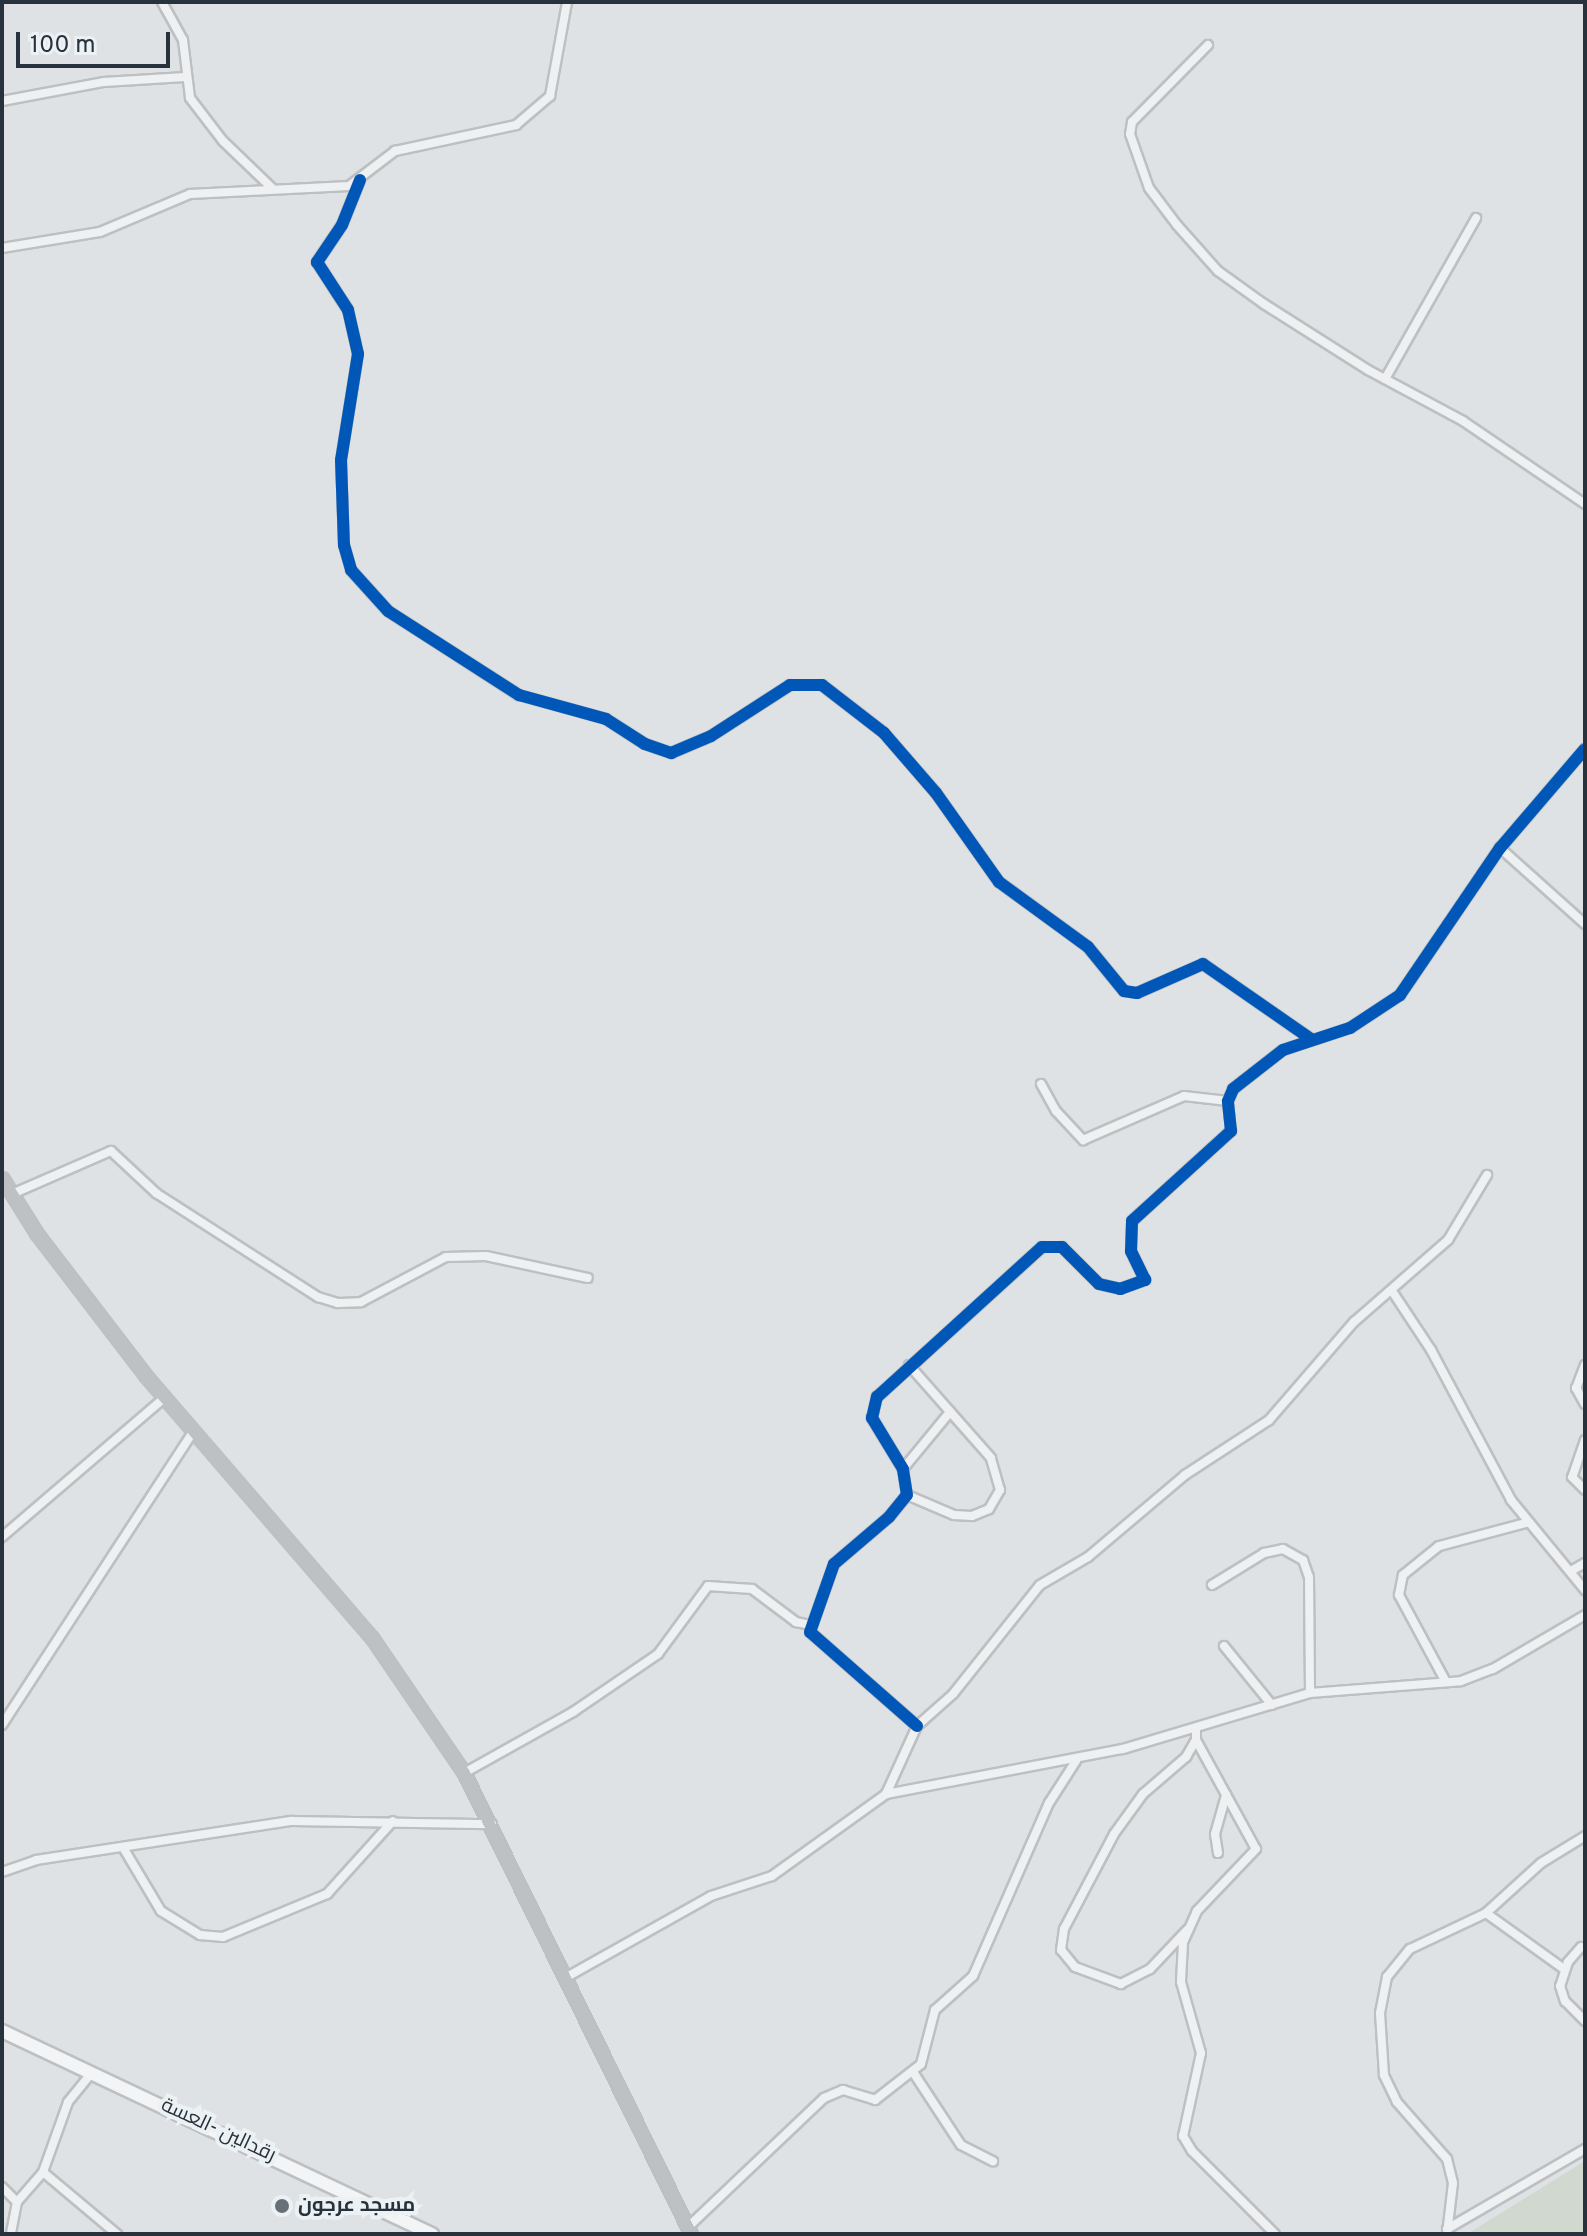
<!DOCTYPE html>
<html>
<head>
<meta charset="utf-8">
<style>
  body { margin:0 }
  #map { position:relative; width:1587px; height:2236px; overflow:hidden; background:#dfe2e4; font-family:Overpass,Cairo,sans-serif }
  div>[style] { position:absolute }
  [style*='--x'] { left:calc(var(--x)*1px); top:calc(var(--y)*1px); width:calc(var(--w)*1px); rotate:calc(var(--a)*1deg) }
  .green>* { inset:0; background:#d1d8d0 }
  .roads { filter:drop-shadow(2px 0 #bdc0c2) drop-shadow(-2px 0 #bdc0c2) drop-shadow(0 2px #bdc0c2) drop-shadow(0 -2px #bdc0c2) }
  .street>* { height:8px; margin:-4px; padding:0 4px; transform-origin:4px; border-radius:4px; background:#eff0f1 }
  .secondary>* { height:11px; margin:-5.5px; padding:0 5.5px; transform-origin:5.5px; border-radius:5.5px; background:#bdc1c4 }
  .primary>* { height:12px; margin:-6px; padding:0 6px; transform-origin:6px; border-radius:6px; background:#f3f4f5 }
  .cycleway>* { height:12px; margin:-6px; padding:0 6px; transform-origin:6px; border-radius:6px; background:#0057b8 }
  .dots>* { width:22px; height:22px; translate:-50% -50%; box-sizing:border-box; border:4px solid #ecf1f4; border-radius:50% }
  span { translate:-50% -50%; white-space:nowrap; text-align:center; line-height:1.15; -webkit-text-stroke:8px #ecf1f4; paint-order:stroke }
  .street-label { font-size:20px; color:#27323c }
  .poi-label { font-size:20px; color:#27323c; font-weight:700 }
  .left { translate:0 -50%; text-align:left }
  .frame { position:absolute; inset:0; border:4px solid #27323c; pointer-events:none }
  .scale { position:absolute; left:16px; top:32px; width:154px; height:36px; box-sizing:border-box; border:4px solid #27323c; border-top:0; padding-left:10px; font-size:24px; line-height:28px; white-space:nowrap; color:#27323c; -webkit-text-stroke:6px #ecf1f4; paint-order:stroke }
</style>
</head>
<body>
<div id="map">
  <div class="green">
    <i style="clip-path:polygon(1585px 2161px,1585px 2234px,1467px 2234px)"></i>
  </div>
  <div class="roads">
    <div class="street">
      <i style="--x:162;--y:2;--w:43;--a:61.1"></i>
      <i style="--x:183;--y:40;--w:58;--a:83.1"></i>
      <i style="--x:190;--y:98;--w:54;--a:52.5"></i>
      <i style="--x:223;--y:141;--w:68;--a:43.8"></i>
      <i style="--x:1208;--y:45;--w:108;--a:134.6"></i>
      <i style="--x:1132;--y:122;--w:12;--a:99"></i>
      <i style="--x:1130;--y:134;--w:57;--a:70.6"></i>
      <i style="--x:1149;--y:188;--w:46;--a:52.9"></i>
      <i style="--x:1177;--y:225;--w:62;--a:48.3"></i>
      <i style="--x:1218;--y:271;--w:57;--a:35.7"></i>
      <i style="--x:1264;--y:304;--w:123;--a:32.4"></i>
      <i style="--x:1368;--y:370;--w:108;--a:28.2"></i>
      <i style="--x:1463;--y:421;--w:148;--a:34.2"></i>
      <i style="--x:2;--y:101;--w:104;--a:-10.6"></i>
      <i style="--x:104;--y:82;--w:81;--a:-3.5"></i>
      <i style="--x:360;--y:180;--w:48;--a:111.8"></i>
      <i style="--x:342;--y:225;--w:45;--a:124"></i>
      <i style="--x:317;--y:262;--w:57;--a:57.1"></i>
      <i style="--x:348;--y:310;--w:45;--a:77.2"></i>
      <i style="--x:358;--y:354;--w:107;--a:99.1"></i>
      <i style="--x:341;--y:460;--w:85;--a:88"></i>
      <i style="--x:344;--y:545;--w:26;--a:74"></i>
      <i style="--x:351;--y:570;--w:55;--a:47.9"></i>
      <i style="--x:388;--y:611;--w:156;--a:32.7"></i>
      <i style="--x:519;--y:695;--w:90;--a:15.4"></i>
      <i style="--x:606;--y:719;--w:46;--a:32.7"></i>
      <i style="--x:645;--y:744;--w:28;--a:19"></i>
      <i style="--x:671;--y:753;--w:43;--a:-23"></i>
      <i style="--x:711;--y:736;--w:94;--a:-32.8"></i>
      <i style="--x:790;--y:685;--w:32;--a:0"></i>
      <i style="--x:822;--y:685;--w:78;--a:37.7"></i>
      <i style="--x:884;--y:733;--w:79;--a:49.1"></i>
      <i style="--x:936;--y:793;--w:109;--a:54.7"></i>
      <i style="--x:999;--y:882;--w:110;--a:36.1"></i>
      <i style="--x:1088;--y:947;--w:57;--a:50.7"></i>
      <i style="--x:1124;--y:991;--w:13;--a:9"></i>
      <i style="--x:1137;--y:993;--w:72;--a:-23.7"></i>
      <i style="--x:1203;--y:964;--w:131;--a:34.8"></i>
      <i style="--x:2;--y:248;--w:99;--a:-9.3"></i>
      <i style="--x:100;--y:232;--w:98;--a:-22.9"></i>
      <i style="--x:190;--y:194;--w:159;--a:-2.9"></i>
      <i style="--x:349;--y:186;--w:58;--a:-37.3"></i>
      <i style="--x:395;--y:151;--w:124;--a:-12.1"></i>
      <i style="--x:516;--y:125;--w:45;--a:-40.5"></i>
      <i style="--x:550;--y:96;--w:96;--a:-79.7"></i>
      <i style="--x:1385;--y:379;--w:185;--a:-60.5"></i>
      <i style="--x:1500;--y:848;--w:114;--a:41.8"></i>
      <i style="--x:1041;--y:1084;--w:31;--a:61"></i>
      <i style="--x:1056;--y:1111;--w:40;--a:47"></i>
      <i style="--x:1083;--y:1140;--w:110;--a:-23.5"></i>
      <i style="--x:1184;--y:1096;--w:44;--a:6.5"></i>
      <i style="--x:12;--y:1194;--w:108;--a:-23.5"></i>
      <i style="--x:111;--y:1151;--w:62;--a:43"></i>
      <i style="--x:156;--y:1193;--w:193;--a:32.7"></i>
      <i style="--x:318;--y:1297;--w:21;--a:17"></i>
      <i style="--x:338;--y:1303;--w:23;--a:-2"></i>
      <i style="--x:361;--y:1302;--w:96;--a:-27.9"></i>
      <i style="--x:446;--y:1257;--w:40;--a:-1.4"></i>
      <i style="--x:486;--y:1256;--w:104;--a:12.2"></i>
      <i style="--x:1392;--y:1291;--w:71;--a:56.5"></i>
      <i style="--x:1431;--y:1350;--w:170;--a:61.9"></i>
      <i style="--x:1511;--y:1500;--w:117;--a:50.6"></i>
      <i style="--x:1585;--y:1365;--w:25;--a:111"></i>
      <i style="--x:1576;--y:1388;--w:18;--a:61"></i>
      <i style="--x:1585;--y:1440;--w:39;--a:109"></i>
      <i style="--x:1572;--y:1477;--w:18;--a:45"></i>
      <i style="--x:903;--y:1469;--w:74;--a:-50.5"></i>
      <i style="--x:907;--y:1495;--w:51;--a:23.1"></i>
      <i style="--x:954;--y:1515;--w:18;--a:3"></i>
      <i style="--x:972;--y:1516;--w:18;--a:-22"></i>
      <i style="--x:989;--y:1509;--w:22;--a:-60"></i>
      <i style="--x:1000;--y:1490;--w:33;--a:-106"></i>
      <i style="--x:991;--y:1458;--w:124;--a:-131.4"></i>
      <i style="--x:2;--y:1537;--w:213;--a:-40.6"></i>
      <i style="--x:1571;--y:1571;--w:16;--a:-30"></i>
      <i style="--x:1212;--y:1585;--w:61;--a:-31.6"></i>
      <i style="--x:1264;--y:1553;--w:19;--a:-12"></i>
      <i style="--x:1283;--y:1549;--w:23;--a:29"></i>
      <i style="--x:1303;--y:1560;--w:18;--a:71"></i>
      <i style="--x:1309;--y:1577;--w:116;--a:89.5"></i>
      <i style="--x:1224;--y:1646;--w:76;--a:50.9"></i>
      <i style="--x:1446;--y:1682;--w:99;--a:-118.4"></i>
      <i style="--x:1399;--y:1595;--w:20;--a:-79"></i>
      <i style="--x:1403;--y:1575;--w:46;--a:-38.9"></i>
      <i style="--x:1439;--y:1546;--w:90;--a:-14.8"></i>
      <i style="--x:2;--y:1725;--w:350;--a:-56.9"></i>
      <i style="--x:917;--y:1726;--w:142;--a:-138.7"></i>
      <i style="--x:810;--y:1632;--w:72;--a:-70.6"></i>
      <i style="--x:834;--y:1564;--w:72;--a:-40.5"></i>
      <i style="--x:889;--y:1517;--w:28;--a:-51"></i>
      <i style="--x:907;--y:1495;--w:26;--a:-99"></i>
      <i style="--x:903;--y:1469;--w:60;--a:-121.3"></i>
      <i style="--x:872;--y:1418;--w:22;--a:-77"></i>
      <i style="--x:877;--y:1397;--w:223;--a:-42.3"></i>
      <i style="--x:1042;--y:1247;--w:20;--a:0"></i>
      <i style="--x:1062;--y:1247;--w:52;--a:45"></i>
      <i style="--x:1099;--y:1284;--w:22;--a:13"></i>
      <i style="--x:1120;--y:1289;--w:27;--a:-20"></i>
      <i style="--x:1145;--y:1280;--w:32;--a:-116"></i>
      <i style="--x:1131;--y:1251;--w:30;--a:-88"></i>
      <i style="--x:1132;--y:1221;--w:134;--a:-42.3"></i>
      <i style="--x:1231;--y:1131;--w:30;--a:-96"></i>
      <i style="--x:1228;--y:1101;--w:13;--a:-67"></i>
      <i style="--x:1233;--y:1089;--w:63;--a:-38"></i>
      <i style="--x:1283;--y:1050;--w:71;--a:-18.2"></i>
      <i style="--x:1350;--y:1028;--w:60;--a:-33.4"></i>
      <i style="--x:1400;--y:995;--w:178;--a:-55.8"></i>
      <i style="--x:1500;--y:848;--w:130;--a:-49.4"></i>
      <i style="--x:1196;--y:1729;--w:11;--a:90"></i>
      <i style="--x:1196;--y:1740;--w:124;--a:61.2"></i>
      <i style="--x:1256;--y:1849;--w:86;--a:133.6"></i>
      <i style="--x:1197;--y:1911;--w:35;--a:114"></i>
      <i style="--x:1183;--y:1943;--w:39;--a:93"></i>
      <i style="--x:1181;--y:1982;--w:74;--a:74.3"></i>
      <i style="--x:1201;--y:2053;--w:85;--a:102.2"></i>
      <i style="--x:1183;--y:2136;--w:17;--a:59"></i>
      <i style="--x:1192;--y:2151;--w:117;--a:45"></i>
      <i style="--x:464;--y:1773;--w:125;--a:-29.2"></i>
      <i style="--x:573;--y:1712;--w:103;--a:-34.3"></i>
      <i style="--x:658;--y:1654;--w:84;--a:-53.7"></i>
      <i style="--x:708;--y:1586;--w:44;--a:3.9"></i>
      <i style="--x:752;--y:1589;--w:55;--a:36.9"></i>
      <i style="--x:796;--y:1622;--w:14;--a:12"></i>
      <i style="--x:886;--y:1794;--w:75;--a:-65.5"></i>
      <i style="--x:917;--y:1726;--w:48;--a:-41.6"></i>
      <i style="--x:953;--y:1694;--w:139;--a:-51.4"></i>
      <i style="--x:1040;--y:1585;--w:56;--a:-30.3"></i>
      <i style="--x:1088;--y:1557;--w:127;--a:-40.2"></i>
      <i style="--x:1185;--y:1475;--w:100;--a:-33.2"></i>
      <i style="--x:1269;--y:1420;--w:130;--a:-49.1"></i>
      <i style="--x:1354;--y:1322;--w:125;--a:-41.1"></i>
      <i style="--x:1448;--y:1240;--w:76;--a:-59"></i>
      <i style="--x:124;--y:1849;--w:72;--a:59.2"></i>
      <i style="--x:161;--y:1911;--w:46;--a:31.6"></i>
      <i style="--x:200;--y:1935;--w:23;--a:5"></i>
      <i style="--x:223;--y:1937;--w:113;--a:-22.5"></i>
      <i style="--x:327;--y:1894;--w:98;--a:-47.9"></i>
      <i style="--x:1218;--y:1853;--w:19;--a:-99"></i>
      <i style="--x:1215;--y:1834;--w:41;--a:-74.2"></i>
      <i style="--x:2;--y:1872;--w:36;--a:-19"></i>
      <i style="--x:36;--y:1860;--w:259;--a:-8.7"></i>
      <i style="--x:292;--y:1821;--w:200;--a:0.9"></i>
      <i style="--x:1486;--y:1913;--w:96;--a:35.7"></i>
      <i style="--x:1187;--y:1930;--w:54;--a:133.5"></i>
      <i style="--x:1150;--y:1969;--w:33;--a:153"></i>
      <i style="--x:1121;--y:1984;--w:49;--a:-159.7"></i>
      <i style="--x:1075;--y:1967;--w:22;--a:-129"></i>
      <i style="--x:1061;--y:1950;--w:21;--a:-82"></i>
      <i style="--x:1064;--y:1929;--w:107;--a:-62.2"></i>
      <i style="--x:1114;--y:1834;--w:49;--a:-54.1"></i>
      <i style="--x:1143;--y:1794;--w:57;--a:-40.7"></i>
      <i style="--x:1186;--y:1757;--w:20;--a:-60"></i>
      <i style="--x:1581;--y:1947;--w:20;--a:131"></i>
      <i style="--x:1568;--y:1962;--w:25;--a:108"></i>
      <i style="--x:1560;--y:1986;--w:16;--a:72"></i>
      <i style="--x:1565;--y:2001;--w:28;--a:45"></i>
      <i style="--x:565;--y:1978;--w:167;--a:-29.3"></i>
      <i style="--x:711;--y:1896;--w:64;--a:-18.2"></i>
      <i style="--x:772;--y:1876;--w:140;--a:-35.7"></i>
      <i style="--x:886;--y:1794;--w:241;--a:-10.8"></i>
      <i style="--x:1123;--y:1749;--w:195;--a:-16.7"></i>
      <i style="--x:1310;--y:1693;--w:151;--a:-4.5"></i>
      <i style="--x:1461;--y:1681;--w:34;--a:-21"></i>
      <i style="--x:1493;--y:1669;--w:107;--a:-30.4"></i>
      <i style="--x:913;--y:2072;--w:87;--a:56.7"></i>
      <i style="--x:961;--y:2145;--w:36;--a:27"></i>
      <i style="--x:43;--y:2172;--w:97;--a:40"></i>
      <i style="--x:2;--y:2187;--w:21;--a:45"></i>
      <i style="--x:17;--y:2202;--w:33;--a:101"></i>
      <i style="--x:17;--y:2202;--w:40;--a:-49"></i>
      <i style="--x:43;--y:2172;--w:74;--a:-70.3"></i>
      <i style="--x:68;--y:2102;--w:38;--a:-51"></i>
      <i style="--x:687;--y:2228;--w:189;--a:-43.5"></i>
      <i style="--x:824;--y:2098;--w:21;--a:-23"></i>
      <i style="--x:843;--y:2090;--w:34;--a:17"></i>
      <i style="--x:875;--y:2100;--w:58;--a:-38"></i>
      <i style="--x:921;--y:2064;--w:56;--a:-75.5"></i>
      <i style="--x:935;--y:2010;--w:51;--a:-41.8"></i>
      <i style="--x:973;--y:1976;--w:189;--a:-66.3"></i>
      <i style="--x:1049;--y:1803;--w:50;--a:-57.3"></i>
      <i style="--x:1447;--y:2229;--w:160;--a:-30.1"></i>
      <i style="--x:1447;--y:2234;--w:51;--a:-83.3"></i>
      <i style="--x:1453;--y:2183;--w:25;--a:-104"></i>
      <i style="--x:1447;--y:2159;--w:76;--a:-131.3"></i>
      <i style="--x:1397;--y:2102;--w:30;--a:-116"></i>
      <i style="--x:1384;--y:2075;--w:62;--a:-93.7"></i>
      <i style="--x:1380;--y:2013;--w:37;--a:-79"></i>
      <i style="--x:1387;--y:1977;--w:36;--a:-51"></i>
      <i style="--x:1410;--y:1949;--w:84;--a:-25.3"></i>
      <i style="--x:1486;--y:1913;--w:74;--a:-42.3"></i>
      <i style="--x:1541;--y:1863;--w:52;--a:-31.5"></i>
    </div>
    <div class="secondary">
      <i style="--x:2;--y:1178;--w:66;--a:58"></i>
      <i style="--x:37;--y:1234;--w:178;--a:52.5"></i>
      <i style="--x:145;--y:1375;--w:347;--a:49.2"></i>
      <i style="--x:372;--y:1638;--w:163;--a:55.7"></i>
      <i style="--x:464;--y:1773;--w:514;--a:63.78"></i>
    </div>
    <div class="primary">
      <i style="--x:2;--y:2031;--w:476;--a:25.3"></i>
    </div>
  </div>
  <div class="cycleway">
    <i style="--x:360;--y:180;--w:48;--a:111.8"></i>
    <i style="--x:342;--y:225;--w:45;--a:124"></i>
    <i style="--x:317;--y:262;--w:57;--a:57.1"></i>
    <i style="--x:348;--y:310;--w:45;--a:77.2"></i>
    <i style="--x:358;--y:354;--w:107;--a:99.1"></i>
    <i style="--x:341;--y:460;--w:85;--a:88"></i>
    <i style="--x:344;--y:545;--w:26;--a:74"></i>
    <i style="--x:351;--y:570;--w:55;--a:47.9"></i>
    <i style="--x:388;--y:611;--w:156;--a:32.7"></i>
    <i style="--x:519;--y:695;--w:90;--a:15.4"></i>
    <i style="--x:606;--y:719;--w:46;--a:32.7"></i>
    <i style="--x:645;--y:744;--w:28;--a:19"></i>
    <i style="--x:671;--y:753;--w:43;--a:-23"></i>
    <i style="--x:711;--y:736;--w:94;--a:-32.8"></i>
    <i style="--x:790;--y:685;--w:32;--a:0"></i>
    <i style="--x:822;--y:685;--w:78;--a:37.7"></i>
    <i style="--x:884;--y:733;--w:79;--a:49.1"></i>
    <i style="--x:936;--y:793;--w:109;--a:54.7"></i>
    <i style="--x:999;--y:882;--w:110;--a:36.1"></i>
    <i style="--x:1088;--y:947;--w:57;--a:50.7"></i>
    <i style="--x:1124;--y:991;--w:13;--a:9"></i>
    <i style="--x:1137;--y:993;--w:72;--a:-23.7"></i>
    <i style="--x:1203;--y:964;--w:131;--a:34.8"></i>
    <i style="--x:917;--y:1726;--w:142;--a:-138.7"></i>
    <i style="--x:810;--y:1632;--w:72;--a:-70.6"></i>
    <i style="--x:834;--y:1564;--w:72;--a:-40.5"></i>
    <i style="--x:889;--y:1517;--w:28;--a:-51"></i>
    <i style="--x:907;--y:1495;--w:26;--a:-99"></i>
    <i style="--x:903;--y:1469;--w:60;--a:-121.3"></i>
    <i style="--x:872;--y:1418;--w:22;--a:-77"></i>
    <i style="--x:877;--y:1397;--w:223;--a:-42.3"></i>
    <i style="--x:1042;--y:1247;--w:20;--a:0"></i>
    <i style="--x:1062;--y:1247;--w:52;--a:45"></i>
    <i style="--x:1099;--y:1284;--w:22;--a:13"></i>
    <i style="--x:1120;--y:1289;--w:27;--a:-20"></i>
    <i style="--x:1145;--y:1280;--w:32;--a:-116"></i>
    <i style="--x:1131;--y:1251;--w:30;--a:-88"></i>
    <i style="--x:1132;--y:1221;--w:134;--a:-42.3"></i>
    <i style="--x:1231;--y:1131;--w:30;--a:-96"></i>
    <i style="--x:1228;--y:1101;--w:13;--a:-67"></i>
    <i style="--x:1233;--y:1089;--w:63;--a:-38"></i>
    <i style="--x:1283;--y:1050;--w:71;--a:-18.2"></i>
    <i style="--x:1350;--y:1028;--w:60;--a:-33.4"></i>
    <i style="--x:1400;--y:995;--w:178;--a:-55.8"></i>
    <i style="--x:1500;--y:848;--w:130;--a:-49.4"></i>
  </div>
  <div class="dots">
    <i style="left:282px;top:2206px;background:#677077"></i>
  </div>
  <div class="street-label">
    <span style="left:218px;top:2131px;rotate:25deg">رقدالين -العسة</span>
  </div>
  <div class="poi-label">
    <span class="left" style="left:298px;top:2206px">مسجد عرجون</span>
  </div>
  <div class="frame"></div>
  <div class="scale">100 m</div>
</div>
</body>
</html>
